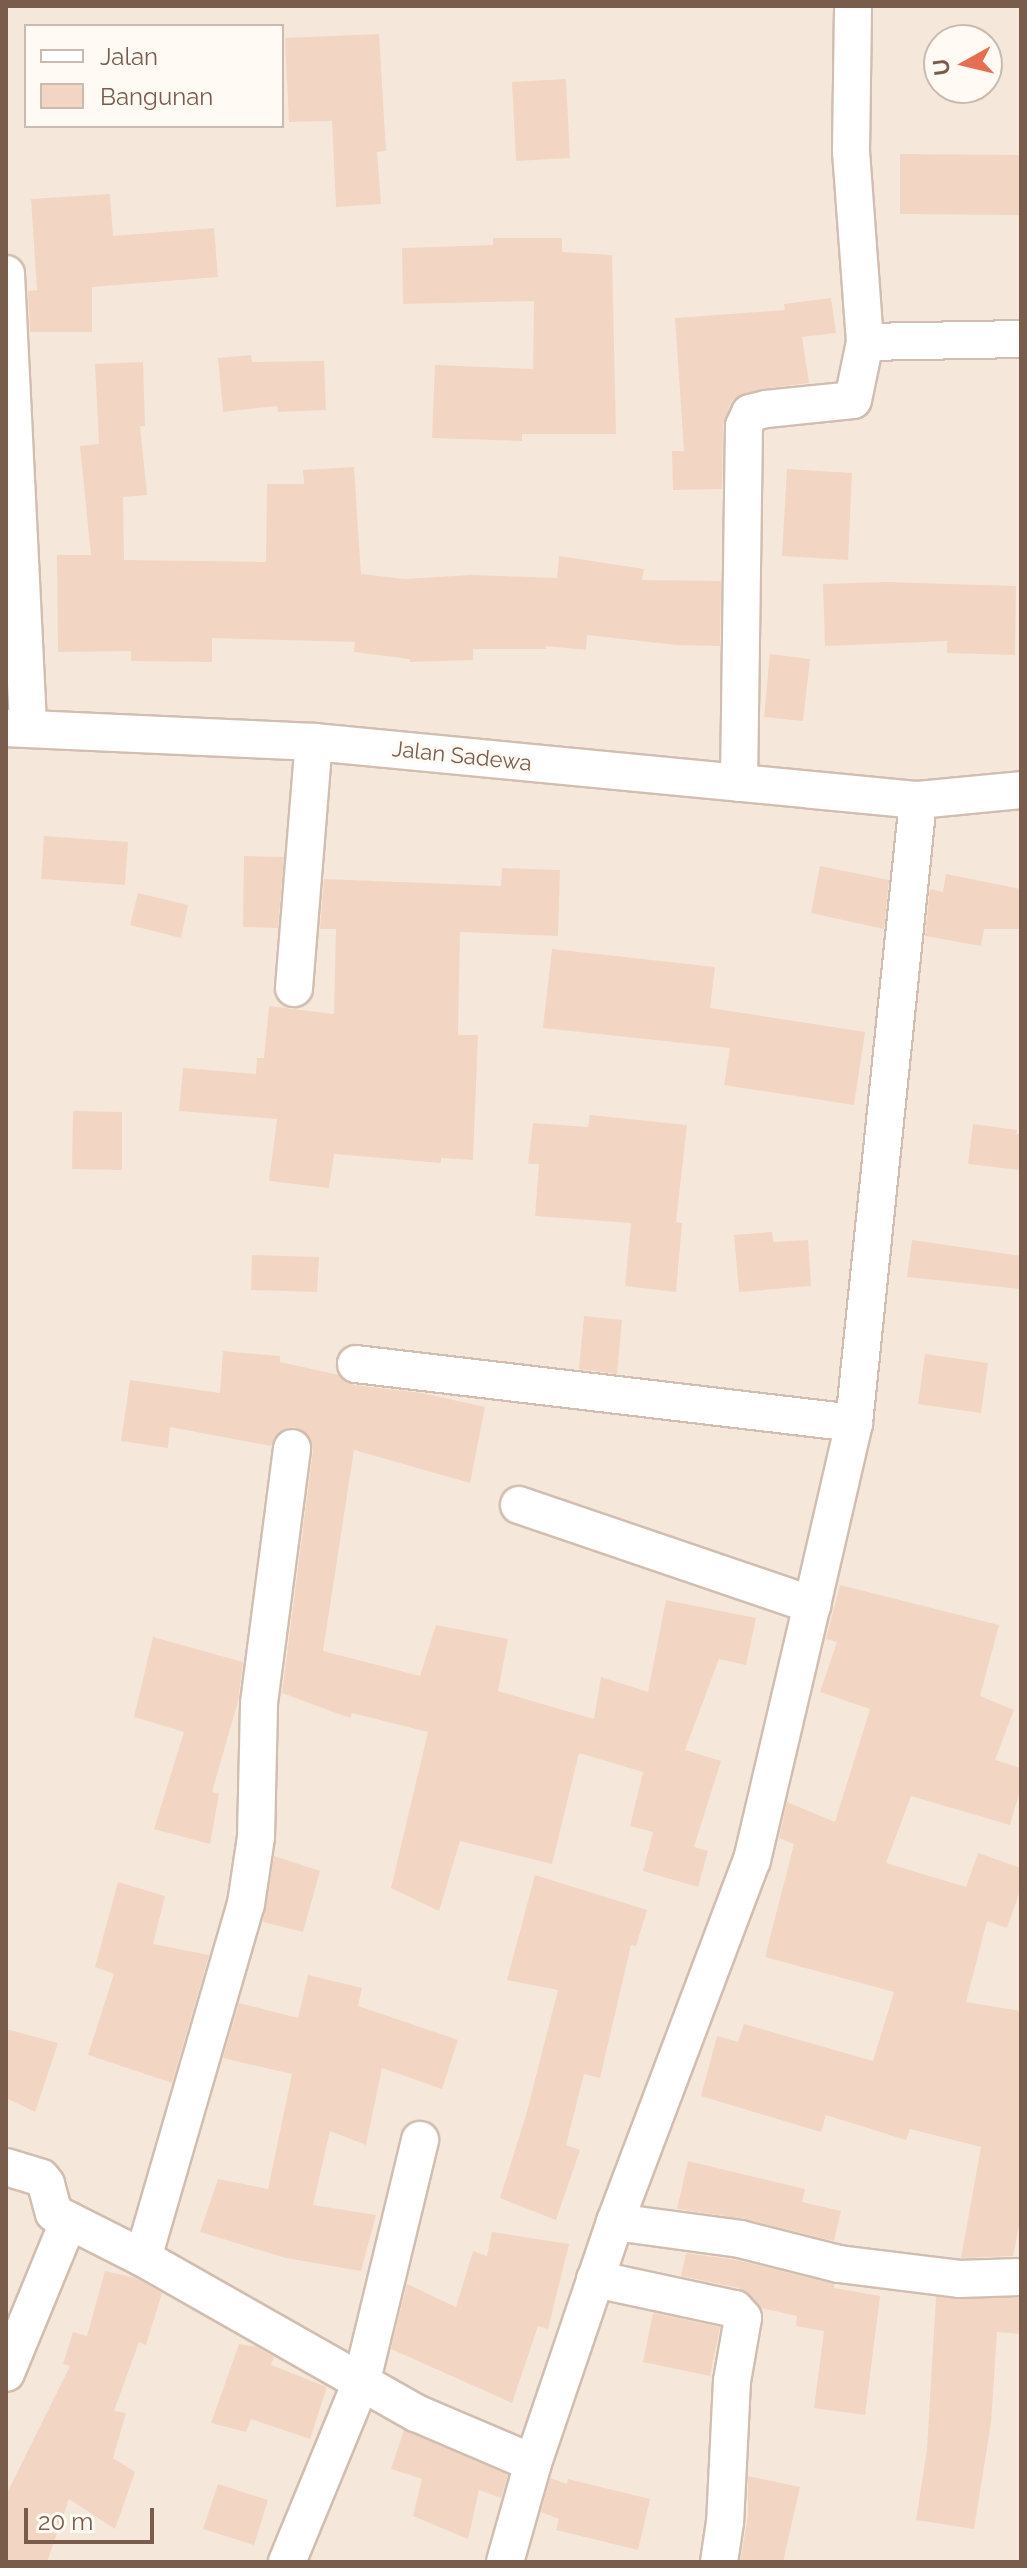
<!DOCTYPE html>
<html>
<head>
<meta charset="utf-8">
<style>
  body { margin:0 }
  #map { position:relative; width:1027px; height:2568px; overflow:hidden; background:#fdf6ec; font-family:Raleway,sans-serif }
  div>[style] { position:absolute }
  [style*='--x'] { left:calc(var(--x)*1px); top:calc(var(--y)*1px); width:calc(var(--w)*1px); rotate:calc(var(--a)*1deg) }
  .residential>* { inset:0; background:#f5e8da }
  .building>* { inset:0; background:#f3d5c3 }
  .roads { filter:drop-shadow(2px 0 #d1beb0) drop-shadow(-2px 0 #d1beb0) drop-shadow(0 2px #d1beb0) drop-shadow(0 -2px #d1beb0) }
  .minor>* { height:36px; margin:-18px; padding:0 18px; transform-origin:18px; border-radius:18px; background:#fff }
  span { translate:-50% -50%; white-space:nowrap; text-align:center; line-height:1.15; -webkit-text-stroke:6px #fffaf3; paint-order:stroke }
  .street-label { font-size:22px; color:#7a5c4d }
  .frame { position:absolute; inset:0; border:8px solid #7a5c4d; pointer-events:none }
  .legend { position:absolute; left:24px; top:24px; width:260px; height:104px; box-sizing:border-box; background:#fffaf3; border:2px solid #cabbb1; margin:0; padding:10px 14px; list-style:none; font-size:24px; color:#7a5c4d }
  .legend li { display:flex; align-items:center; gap:16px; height:40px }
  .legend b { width:40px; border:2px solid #cabbb1 }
  .north { position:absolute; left:923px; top:24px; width:80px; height:80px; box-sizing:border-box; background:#fffaf3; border:2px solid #cabbb1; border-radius:50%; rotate:262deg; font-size:22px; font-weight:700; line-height:32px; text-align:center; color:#7a5c4d }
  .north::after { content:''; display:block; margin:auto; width:28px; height:36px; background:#e76f51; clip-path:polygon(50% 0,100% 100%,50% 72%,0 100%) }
  .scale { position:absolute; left:24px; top:2508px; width:130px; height:36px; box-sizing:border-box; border:4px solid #7a5c4d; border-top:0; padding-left:10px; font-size:24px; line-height:28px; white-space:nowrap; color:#7a5c4d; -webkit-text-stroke:6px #fffaf3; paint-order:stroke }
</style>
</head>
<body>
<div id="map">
  <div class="residential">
    <i style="clip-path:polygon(evenodd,6px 6px,1021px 6px,1021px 2562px,6px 2562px,6px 6px,26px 26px,282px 26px,282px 126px,26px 126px,26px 26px,6px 6px,939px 40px,987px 40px,987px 88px,939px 88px,939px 40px)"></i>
  </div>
  <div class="building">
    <i style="clip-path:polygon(379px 34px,386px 151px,377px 152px,381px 204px,336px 207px,332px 121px,289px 122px,285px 38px)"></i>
    <i style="clip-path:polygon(566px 79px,570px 158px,516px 161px,512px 82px)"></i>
    <i style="clip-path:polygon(900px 154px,1021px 155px,1021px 215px,900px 214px)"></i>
    <i style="clip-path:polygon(110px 194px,113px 236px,214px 228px,218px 277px,92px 287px,92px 332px,30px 332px,28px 291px,37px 290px,31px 199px)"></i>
    <i style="clip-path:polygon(493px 238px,562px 238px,562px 252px,612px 255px,616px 434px,522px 434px,522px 441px,432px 438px,435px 365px,533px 369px,534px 301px,403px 304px,402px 248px,493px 245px)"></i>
    <i style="clip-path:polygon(831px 298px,836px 333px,802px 337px,809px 383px,761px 389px,732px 400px,723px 426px,722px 489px,673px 490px,672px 451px,684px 451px,675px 318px,785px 310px,784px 304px)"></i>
    <i style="clip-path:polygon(251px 355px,252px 362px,324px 361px,326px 410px,278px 412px,277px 406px,223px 412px,218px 358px)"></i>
    <i style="clip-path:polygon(143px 362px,145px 426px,140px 426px,147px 495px,123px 497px,124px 560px,266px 562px,267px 484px,304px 484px,303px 470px,354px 467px,361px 574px,405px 579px,471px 575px,557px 578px,559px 556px,644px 569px,642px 580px,721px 581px,720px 646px,676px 645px,587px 635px,586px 650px,546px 646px,546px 649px,473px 649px,473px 660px,410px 662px,410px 659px,354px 652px,355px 642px,212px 638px,212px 662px,131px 661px,131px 651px,58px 652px,57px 555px,91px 555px,80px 446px,99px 444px,95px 364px)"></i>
    <i style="clip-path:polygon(787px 469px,852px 473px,848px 560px,782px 556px)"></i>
    <i style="clip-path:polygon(886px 582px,1016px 586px,1015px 655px,947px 653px,947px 641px,825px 646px,823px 584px)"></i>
    <i style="clip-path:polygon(770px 654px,810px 659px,803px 721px,764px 717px)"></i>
    <i style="clip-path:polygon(44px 836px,128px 842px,125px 885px,41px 879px)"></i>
    <i style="clip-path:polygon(244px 856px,284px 857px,278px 928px,243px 927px)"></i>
    <i style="clip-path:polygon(820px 866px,889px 880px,884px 929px,811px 913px)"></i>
    <i style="clip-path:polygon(502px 868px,560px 870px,558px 936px,460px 932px,458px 1035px,478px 1035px,473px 1160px,441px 1158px,441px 1163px,334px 1154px,329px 1188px,269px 1181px,277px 1119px,179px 1111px,183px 1068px,256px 1074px,257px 1058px,264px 1058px,269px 1006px,334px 1014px,336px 929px,320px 929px,324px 879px,501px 886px)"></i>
    <i style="clip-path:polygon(946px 874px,1021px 889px,1021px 929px,984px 929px,981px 946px,925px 936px,930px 889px,943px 892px)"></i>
    <i style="clip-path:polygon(138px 893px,188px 905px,181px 938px,130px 925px)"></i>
    <i style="clip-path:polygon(552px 949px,715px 967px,710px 1008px,865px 1032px,854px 1105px,724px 1085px,730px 1048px,543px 1028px)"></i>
    <i style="clip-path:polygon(73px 1111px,122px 1112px,122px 1170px,72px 1169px)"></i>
    <i style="clip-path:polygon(590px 1115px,687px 1125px,676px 1222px,682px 1223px,676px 1292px,625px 1286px,631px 1223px,535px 1216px,539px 1164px,528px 1164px,533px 1123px,588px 1127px)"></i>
    <i style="clip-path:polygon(973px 1124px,1017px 1130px,1016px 1134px,1021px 1134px,1021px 1170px,968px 1164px)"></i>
    <i style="clip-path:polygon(772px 1232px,773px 1242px,808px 1240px,811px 1286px,739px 1292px,734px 1235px)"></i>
    <i style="clip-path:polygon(912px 1240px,1021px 1256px,1021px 1289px,907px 1277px)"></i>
    <i style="clip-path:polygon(252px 1255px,319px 1257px,317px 1292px,251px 1290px)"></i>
    <i style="clip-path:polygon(584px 1316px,622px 1320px,617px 1374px,579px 1369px)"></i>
    <i style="clip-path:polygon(223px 1351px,280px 1356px,280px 1362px,339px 1375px,354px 1385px,422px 1393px,485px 1407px,470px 1483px,354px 1450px,323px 1651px,420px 1676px,436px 1625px,508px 1639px,498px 1691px,594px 1719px,601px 1677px,648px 1692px,666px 1600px,756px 1618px,746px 1665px,719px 1659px,685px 1750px,721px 1761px,694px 1847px,708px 1851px,698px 1887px,643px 1871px,653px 1832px,630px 1826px,643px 1772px,579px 1753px,552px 1864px,460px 1841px,439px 1911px,391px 1888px,428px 1732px,352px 1713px,350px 1718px,282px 1693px,313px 1451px,311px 1439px,294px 1427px,276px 1435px,271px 1446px,170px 1427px,168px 1448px,121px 1441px,130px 1380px,220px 1393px)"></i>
    <i style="clip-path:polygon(925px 1354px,988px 1363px,981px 1413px,918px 1404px)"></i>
    <i style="clip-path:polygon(840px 1585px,999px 1625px,980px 1696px,1014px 1710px,995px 1760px,1021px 1768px,1021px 1787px,1010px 1825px,911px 1796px,886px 1863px,966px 1887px,978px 1853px,1021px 1868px,1021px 1888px,1007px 1928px,987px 1921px,966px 2002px,1021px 2011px,1021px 2215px,1013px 2256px,961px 2258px,981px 2147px,910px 2129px,906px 2140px,826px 2115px,821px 2132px,701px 2096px,717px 2036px,738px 2042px,744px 2024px,873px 2061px,894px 1992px,765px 1957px,794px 1844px,779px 1838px,787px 1802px,835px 1822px,870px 1709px,820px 1692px,837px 1642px,826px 1639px)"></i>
    <i style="clip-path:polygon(153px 1637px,243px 1662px,238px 1701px,212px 1792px,219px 1794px,210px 1844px,154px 1829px,184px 1732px,134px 1717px)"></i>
    <i style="clip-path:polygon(274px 1856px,320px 1871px,303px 1932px,263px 1922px)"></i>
    <i style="clip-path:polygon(535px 1875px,647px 1910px,636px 1946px,631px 1945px,600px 2078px,584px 2074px,566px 2145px,580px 2150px,556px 2220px,500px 2198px,526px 2115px,558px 1990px,507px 1980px)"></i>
    <i style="clip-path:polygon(118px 1882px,165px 1896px,153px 1944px,209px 1955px,172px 2083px,88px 2055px,114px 1974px,95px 1967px)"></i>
    <i style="clip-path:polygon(308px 1975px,362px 1988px,358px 2006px,458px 2040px,442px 2089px,382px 2068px,366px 2145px,330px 2131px,313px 2205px,376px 2215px,361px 2271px,286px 2258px,200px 2232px,218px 2179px,268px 2189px,292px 2074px,223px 2058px,239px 2003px,298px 2018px)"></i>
    <i style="clip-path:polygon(6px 2029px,58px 2043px,35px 2112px,6px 2098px)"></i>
    <i style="clip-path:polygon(688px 2161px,805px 2189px,802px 2202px,841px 2211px,834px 2241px,745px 2219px,677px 2209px)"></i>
    <i style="clip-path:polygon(492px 2232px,569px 2244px,548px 2329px,538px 2326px,512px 2403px,391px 2349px,407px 2284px,456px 2307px,473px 2251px,487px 2256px)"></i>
    <i style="clip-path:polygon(686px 2253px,736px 2260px,834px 2284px,834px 2288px,880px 2296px,865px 2415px,814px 2408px,824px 2331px,796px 2326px,797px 2316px,761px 2308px,739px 2288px,681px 2276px)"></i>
    <i style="clip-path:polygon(105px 2271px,136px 2278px,162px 2293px,146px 2345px,139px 2342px,114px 2411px,126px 2413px,113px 2458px,135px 2472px,115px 2529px,69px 2499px,47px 2562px,6px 2562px,6px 2495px,70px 2366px,63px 2364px,73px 2332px,87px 2336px)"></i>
    <i style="clip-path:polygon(936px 2297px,1021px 2298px,1021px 2334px,997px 2332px,991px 2423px,974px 2529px,916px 2520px,927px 2449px)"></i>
    <i style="clip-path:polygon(653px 2313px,720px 2327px,710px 2376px,643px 2362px)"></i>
    <i style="clip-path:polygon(239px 2344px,257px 2347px,274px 2357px,271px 2365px,327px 2387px,310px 2439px,251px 2419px,246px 2432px,211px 2423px)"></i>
    <i style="clip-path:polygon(404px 2430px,508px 2475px,501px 2498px,479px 2490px,468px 2539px,413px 2516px,422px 2479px,391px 2469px)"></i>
    <i style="clip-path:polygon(748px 2476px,800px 2487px,783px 2562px,740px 2562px,748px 2516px)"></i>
    <i style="clip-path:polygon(550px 2478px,567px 2484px,568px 2479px,650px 2499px,638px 2550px,556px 2530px,559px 2519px,541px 2512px)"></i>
    <i style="clip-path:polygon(218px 2484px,268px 2500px,254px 2545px,203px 2529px)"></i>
  </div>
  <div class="roads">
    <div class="minor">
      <i style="--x:6;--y:274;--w:454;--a:87.2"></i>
      <i style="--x:865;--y:342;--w:156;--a:-1.1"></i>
      <i style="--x:6;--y:728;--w:308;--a:2.6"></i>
      <i style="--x:314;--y:742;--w:607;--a:5.49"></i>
      <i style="--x:918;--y:800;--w:103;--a:-5.5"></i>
      <i style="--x:739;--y:783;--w:357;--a:-89.2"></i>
      <i style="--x:744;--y:426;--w:14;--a:-65"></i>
      <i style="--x:750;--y:413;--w:16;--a:-14"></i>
      <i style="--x:766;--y:409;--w:87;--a:-5.9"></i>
      <i style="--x:853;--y:400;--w:59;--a:-78.3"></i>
      <i style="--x:865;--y:342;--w:191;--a:-94.2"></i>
      <i style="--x:851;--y:152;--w:146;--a:-89.2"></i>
      <i style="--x:294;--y:988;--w:247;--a:-85.4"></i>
      <i style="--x:356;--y:1364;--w:501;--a:6.76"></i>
      <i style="--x:519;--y:1505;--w:310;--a:18.8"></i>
      <i style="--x:6;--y:2167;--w:37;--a:17"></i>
      <i style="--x:41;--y:2178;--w:8;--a:50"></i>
      <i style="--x:46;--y:2184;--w:30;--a:75"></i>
      <i style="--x:54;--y:2213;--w:100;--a:26.8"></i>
      <i style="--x:143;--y:2258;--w:314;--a:29.6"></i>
      <i style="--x:416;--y:2413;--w:127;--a:23.1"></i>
      <i style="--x:615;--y:2222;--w:126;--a:7.7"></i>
      <i style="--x:740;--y:2239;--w:102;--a:14.2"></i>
      <i style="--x:839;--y:2264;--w:121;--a:7.1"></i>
      <i style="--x:959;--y:2279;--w:62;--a:-1.8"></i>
      <i style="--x:143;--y:2258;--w:369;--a:-73.8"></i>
      <i style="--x:246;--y:1904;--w:68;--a:-81.5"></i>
      <i style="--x:256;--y:1837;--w:134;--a:-88.7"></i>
      <i style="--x:259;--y:1703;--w:257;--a:-82.6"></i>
      <i style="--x:595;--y:2279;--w:143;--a:12.1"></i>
      <i style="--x:735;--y:2309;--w:12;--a:48"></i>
      <i style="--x:743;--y:2318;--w:64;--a:99.9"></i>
      <i style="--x:732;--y:2381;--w:141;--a:92.8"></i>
      <i style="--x:725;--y:2522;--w:40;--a:98.5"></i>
      <i style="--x:6;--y:2373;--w:165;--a:-67.6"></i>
      <i style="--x:287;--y:2562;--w:197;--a:-67.6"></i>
      <i style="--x:362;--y:2380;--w:247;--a:-76.4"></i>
      <i style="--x:505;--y:2562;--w:103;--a:-74.2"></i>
      <i style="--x:533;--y:2463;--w:255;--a:-71.2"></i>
      <i style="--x:615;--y:2222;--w:387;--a:-69.3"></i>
      <i style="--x:752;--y:1860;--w:262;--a:-76.8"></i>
      <i style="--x:812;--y:1605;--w:187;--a:-77"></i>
      <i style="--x:854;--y:1423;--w:626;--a:-84.13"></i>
    </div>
  </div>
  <div class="street-label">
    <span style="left:462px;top:756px;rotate:6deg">Jalan Sadewa</span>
  </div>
  <div class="frame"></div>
  <ul class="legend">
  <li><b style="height:10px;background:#fff"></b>Jalan</li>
  <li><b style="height:22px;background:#f3d5c3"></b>Bangunan</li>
  </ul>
  <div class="north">U</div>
  <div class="scale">20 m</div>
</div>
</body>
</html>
